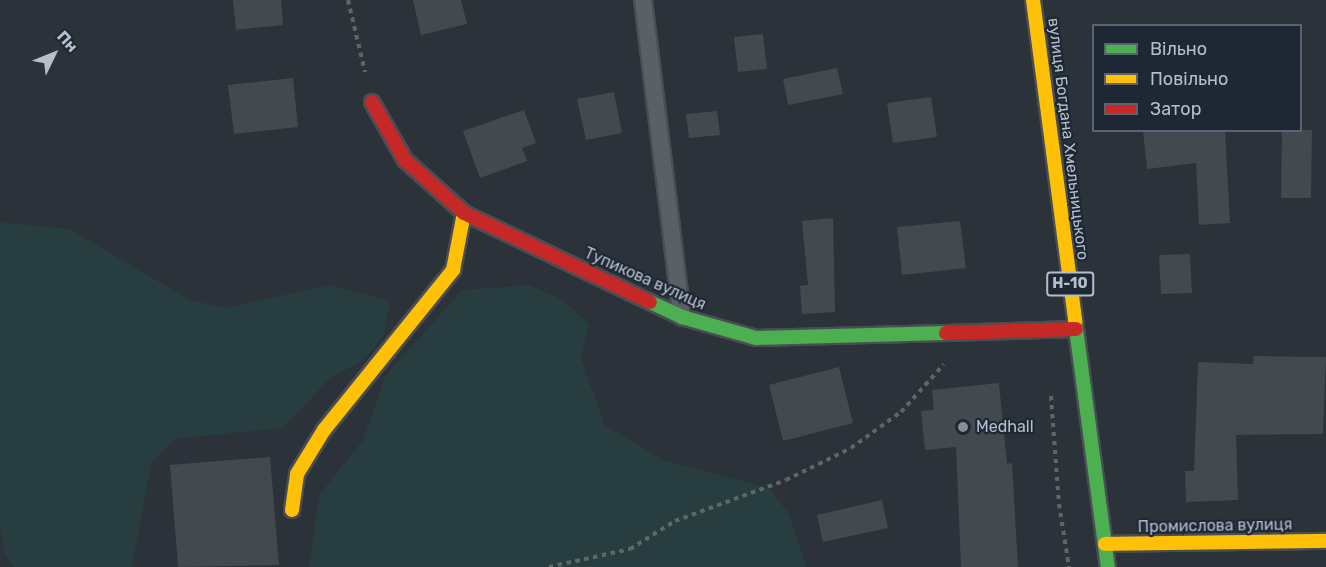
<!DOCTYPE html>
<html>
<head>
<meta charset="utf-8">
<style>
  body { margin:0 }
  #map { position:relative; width:1326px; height:567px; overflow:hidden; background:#2b3239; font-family:Rubik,sans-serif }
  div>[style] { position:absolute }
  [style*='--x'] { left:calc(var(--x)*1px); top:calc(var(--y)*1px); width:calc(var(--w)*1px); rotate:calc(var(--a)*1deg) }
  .green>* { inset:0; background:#283d3f }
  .building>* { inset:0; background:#43494f }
  .path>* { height:4px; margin-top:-2px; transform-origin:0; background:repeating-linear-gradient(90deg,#5e656b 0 4.5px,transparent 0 9px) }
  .roads { filter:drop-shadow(2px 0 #494e54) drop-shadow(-2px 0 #494e54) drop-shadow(0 2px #494e54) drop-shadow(0 -2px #494e54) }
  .lane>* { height:16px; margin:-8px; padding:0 8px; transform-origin:8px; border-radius:8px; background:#5b6067 }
  .fast>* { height:14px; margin:-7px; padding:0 7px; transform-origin:7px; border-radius:7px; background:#4caf50 }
  .slow>* { height:14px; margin:-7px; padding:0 7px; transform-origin:7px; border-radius:7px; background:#ffc107 }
  .jam>* { height:14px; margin:-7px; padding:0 7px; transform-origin:7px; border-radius:7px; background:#c62828 }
  .dots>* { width:16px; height:16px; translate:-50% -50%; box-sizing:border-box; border:3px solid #1e2834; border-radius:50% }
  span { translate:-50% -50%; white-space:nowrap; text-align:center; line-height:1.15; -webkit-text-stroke:4.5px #1e2834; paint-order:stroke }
  .shield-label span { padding:2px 4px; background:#1e2834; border:2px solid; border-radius:4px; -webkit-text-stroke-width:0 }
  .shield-label { font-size:15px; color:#b5beca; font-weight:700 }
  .street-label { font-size:16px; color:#b5beca }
  .poi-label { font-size:16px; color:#b5beca }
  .left { translate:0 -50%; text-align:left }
  .legend { position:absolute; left:1092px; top:24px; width:210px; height:108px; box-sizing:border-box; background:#1e2834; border:2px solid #5a6470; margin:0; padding:8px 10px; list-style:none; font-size:18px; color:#b5beca }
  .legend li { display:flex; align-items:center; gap:12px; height:30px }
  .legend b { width:30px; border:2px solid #5a6470 }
  .north { position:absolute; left:24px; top:24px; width:60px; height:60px; -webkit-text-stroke:4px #1e2834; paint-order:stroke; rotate:47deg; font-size:16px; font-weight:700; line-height:24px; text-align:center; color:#b5beca }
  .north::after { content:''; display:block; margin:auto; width:21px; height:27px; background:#b5beca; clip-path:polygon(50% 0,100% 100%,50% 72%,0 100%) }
</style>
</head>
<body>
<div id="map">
  <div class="green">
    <i style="clip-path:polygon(0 222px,70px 229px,190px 300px,226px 308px,330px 285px,390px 301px,384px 336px,363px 361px,331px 377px,283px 428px,175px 439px,151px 464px,132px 567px,14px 567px,5px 555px,0 527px)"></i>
    <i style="clip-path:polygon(529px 285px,563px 300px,589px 324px,581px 359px,605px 425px,663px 460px,769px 488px,789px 514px,807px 567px,309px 567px,319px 495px,363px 440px,386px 375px,462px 290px)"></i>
  </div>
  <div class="building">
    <i style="clip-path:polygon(233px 0,281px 0,283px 25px,236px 30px)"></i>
    <i style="clip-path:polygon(413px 0,461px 0,467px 24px,421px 35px)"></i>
    <i style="clip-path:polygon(763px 34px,767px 69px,738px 72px,734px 37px)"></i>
    <i style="clip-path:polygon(837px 68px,843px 94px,788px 105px,783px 79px)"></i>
    <i style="clip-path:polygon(293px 78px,298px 127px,234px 134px,228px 85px)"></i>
    <i style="clip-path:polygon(614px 92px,622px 133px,586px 140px,577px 99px)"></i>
    <i style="clip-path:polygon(931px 97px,937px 137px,893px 143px,887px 103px)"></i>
    <i style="clip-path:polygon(524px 110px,536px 143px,522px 148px,527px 161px,480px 178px,463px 131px)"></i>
    <i style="clip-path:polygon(717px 111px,720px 135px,689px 138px,686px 114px)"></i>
    <i style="clip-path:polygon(1143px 130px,1225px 130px,1230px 223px,1199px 225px,1196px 163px,1147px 169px)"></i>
    <i style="clip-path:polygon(1282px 130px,1312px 130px,1311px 198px,1281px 198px)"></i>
    <i style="clip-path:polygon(833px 218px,835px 312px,802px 314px,800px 286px,808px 285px,802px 221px)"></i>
    <i style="clip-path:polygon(960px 221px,966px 268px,902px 275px,897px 227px)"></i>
    <i style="clip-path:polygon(1190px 254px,1192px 293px,1161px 294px,1159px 255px)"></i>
    <i style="clip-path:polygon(1254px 356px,1326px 357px,1323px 434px,1236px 435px,1238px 500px,1186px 502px,1185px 471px,1194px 471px,1198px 362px,1253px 364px)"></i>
    <i style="clip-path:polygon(839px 367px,853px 423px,783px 441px,769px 385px)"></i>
    <i style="clip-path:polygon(999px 383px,1007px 464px,1012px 463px,1018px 567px,961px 567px,956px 447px,925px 450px,921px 411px,934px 410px,932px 390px)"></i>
    <i style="clip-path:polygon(270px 457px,279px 565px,178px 567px,170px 465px)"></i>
    <i style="clip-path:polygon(882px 500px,888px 528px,823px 542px,817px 515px)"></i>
  </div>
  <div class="path">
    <i style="--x:348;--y:0;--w:74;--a:76.7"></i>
    <i style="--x:1051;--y:396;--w:108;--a:85.8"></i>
    <i style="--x:1059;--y:504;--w:64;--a:81"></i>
    <i style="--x:549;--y:567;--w:83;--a:-12.5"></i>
    <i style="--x:630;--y:549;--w:53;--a:-31.9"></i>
    <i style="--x:675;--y:521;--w:118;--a:-20.3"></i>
    <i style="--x:786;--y:480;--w:72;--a:-26.2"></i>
    <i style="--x:851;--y:448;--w:62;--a:-35.8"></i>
    <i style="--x:901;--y:412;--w:64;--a:-48.1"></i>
  </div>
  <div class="roads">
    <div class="lane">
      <i style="--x:643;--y:0;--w:319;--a:83"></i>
    </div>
    <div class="fast">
      <i style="--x:650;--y:302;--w:35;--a:25"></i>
      <i style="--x:682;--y:317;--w:77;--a:15.8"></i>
      <i style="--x:756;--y:338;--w:190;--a:-1.5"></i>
      <i style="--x:1075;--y:321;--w:248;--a:82.4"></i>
    </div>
    <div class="slow">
      <i style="--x:1033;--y:0;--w:324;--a:82.5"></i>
      <i style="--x:292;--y:510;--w:36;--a:-82"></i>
      <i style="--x:297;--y:474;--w:52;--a:-58.5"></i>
      <i style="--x:324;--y:430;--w:206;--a:-51.1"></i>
      <i style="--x:453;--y:270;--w:58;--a:-79.1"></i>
      <i style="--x:1105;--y:544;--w:221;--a:-0.8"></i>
    </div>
    <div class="jam">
      <i style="--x:372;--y:102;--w:67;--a:60.4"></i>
      <i style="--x:405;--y:160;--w:79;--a:41.9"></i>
      <i style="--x:464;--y:213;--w:206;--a:25.6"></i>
      <i style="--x:946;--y:333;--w:130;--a:-1.8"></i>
    </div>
  </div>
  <div class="dots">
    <i style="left:963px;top:427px;background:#858d97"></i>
  </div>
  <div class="shield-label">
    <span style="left:1070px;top:284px">Н-10</span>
  </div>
  <div class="street-label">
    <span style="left:1068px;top:139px;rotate:83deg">вулиця Богдана Хмельницького</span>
    <span style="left:645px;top:279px;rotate:24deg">Тупикова вулиця</span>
    <span style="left:1215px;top:526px;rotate:-1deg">Промислова вулиця</span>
  </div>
  <div class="poi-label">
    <span class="left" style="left:976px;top:427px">Medhall</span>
  </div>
  <ul class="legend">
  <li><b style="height:8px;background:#4caf50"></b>Вільно</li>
  <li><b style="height:8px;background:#ffc107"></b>Повільно</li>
  <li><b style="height:8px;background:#c62828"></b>Затор</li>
  </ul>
  <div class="north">Пн</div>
</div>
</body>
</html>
